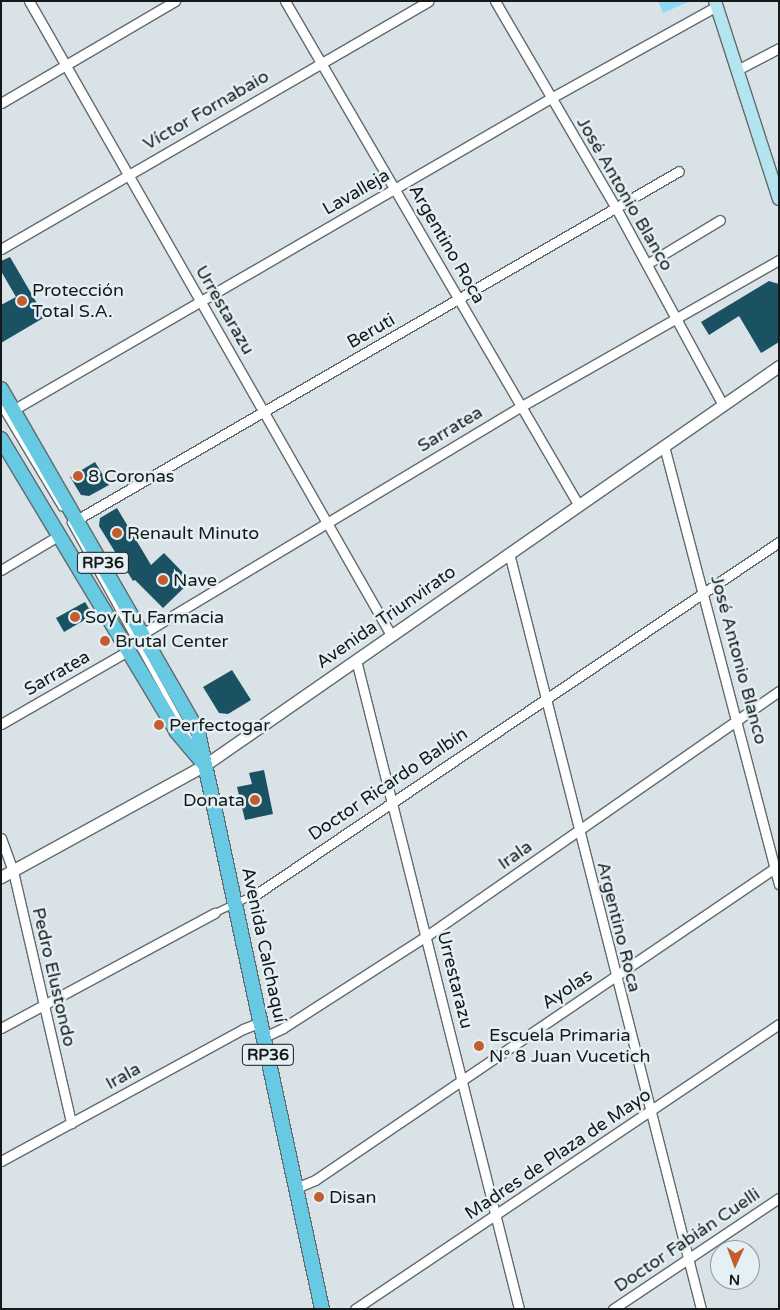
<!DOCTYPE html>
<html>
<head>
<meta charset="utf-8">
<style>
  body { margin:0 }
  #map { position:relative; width:780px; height:1310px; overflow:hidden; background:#d8e2e7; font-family:"Varela Round",sans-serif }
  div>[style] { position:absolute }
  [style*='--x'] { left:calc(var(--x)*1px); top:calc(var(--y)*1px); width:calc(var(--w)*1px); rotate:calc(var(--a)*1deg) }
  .green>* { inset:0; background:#8ed9f4 }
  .building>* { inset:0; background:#1a5264 }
  .roads { filter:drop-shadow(1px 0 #616b6e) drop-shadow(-1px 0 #616b6e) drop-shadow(0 1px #616b6e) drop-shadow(0 -1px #616b6e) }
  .service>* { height:4.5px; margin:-2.25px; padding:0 2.25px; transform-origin:2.25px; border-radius:2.25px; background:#fff }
  .pedestrian>* { height:6px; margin:-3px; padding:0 3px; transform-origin:3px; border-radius:3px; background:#fff }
  .minor>* { height:9px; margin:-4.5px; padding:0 4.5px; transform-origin:4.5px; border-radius:4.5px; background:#fff }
  .tertiary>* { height:11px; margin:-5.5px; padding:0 5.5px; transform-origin:5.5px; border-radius:5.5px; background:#fff }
  .secondary>* { height:12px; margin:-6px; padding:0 6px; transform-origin:6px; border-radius:6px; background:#b3e4f0 }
  .primary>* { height:14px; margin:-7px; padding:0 7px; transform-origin:7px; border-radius:7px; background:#67cae2 }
  .dots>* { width:14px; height:14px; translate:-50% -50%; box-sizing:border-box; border:2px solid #e5f0f4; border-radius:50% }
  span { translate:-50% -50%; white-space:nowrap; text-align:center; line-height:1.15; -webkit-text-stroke:5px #e5f0f4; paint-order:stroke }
  .shield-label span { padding:1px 4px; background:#e5f0f4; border:1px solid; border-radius:4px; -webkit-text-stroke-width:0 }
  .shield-label { font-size:16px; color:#15191a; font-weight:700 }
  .street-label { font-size:18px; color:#15191a }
  .poi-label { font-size:18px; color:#15191a }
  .left { translate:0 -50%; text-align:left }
  .right { translate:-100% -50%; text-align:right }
  .frame { position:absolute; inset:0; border:2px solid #15191a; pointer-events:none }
  .north { position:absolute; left:710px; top:1240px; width:50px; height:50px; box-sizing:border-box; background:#e5f0f4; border:1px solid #929a9d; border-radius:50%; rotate:182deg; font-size:14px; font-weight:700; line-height:20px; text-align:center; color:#15191a }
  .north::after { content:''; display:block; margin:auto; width:18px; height:22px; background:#c45d2e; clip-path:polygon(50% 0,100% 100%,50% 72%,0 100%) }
</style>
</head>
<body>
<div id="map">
  <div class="green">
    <i style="clip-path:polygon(658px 1px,690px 1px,663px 13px)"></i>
  </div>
  <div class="building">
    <i style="clip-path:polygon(10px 257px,45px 317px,1px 343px,1px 305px,16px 297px,1px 271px,1px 261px)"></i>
    <i style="clip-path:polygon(769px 281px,779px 284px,779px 342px,761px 353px,739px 316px,709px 335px,701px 322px)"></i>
    <i style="clip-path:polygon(95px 462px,109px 485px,89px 496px,81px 495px,70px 477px)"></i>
    <i style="clip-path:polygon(117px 508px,151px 565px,164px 553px,191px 581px,163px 608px,135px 580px,133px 581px,99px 526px,100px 518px)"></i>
    <i style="clip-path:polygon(85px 602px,93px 615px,64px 632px,56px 618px)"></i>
    <i style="clip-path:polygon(232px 670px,251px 700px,228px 714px,219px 713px,203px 687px)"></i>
    <i style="clip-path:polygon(264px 770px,273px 814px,245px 820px,237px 787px,252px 784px,249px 773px)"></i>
  </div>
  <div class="roads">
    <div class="service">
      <i style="--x:1;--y:407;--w:117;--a:59"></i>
      <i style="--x:70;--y:522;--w:249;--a:61"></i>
    </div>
    <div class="pedestrian">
      <i style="--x:215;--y:913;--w:47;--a:-24.9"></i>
    </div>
    <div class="minor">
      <i style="--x:29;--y:1;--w:730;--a:60.27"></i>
      <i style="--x:285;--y:1;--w:582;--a:59.78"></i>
      <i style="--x:495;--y:1;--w:240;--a:59.7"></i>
      <i style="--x:616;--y:208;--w:224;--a:61.5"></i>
      <i style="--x:737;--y:70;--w:47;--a:-27.6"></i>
      <i style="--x:1;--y:103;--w:202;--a:-30.4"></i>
      <i style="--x:1;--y:249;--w:494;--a:-30.1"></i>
      <i style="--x:647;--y:264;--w:85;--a:-31.1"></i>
      <i style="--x:13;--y:410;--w:622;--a:-30.11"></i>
      <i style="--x:551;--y:98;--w:190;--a:-29"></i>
      <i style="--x:664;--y:446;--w:453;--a:75.3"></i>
      <i style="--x:78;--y:519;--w:694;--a:-30.07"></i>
      <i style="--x:509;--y:553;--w:780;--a:75.75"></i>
      <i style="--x:1;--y:570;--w:66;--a:-30.8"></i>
      <i style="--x:142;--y:634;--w:441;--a:-31"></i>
      <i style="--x:520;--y:407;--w:298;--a:-29.6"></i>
      <i style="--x:356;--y:660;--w:669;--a:75.9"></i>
      <i style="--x:1;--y:724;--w:146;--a:-29.9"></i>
      <i style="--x:1;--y:838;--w:35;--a:70"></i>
      <i style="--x:13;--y:871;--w:259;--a:77"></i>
      <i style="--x:258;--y:893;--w:628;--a:-33.97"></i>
      <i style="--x:1;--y:1028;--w:243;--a:-28.3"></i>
      <i style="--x:264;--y:1037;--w:21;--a:-25"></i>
      <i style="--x:283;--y:1028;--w:172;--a:-32.7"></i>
      <i style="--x:428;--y:935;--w:427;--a:-34.8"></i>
      <i style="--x:1;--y:1161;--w:276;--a:-28.6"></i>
      <i style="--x:243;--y:1029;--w:19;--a:-21"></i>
      <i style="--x:296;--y:1188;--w:21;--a:-23"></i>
      <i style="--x:315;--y:1180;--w:561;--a:-34.17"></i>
      <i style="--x:355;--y:1309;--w:511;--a:-33.91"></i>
      <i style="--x:613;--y:1309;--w:200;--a:-33.8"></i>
    </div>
    <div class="tertiary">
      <i style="--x:1;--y:877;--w:233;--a:-28.8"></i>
      <i style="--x:205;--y:765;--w:699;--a:-34.8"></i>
    </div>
    <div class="secondary">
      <i style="--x:715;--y:1;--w:208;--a:72.1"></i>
    </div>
    <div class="primary">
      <i style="--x:1;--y:389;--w:396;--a:60.1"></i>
      <i style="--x:198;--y:732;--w:590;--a:77.87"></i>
      <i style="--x:1;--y:439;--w:342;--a:59"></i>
      <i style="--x:177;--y:732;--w:43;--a:49.7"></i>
    </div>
  </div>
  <div class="dots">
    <i style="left:22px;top:301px;background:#c45d2e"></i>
    <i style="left:78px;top:476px;background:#c45d2e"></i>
    <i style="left:117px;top:533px;background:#c45d2e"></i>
    <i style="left:163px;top:580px;background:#c45d2e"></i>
    <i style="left:75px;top:617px;background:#c45d2e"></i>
    <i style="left:105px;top:641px;background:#c45d2e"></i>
    <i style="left:159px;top:725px;background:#c45d2e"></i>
    <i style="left:255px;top:800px;background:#c45d2e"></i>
    <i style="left:479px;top:1046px;background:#c45d2e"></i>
    <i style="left:319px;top:1197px;background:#c45d2e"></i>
  </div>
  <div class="shield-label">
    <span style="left:103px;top:563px">RP36</span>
    <span style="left:268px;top:1055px">RP36</span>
  </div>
  <div class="street-label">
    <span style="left:206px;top:110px;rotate:-30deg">Víctor Fornabaio</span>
    <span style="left:356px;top:192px;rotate:-30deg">Lavalleja</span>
    <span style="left:625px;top:194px;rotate:60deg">José Antonio Blanco</span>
    <span style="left:447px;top:244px;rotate:60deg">Argentino Roca</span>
    <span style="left:225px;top:310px;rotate:60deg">Urrestarazu</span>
    <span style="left:371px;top:331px;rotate:-30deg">Beruti</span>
    <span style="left:450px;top:429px;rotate:-31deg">Sarratea</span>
    <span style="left:386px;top:617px;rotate:-35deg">Avenida Triunvirato</span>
    <span style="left:739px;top:660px;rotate:75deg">José Antonio Blanco</span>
    <span style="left:57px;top:673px;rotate:-30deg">Sarratea</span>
    <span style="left:388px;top:784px;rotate:-34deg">Doctor Ricardo Balbín</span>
    <span style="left:515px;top:855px;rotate:-35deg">Irala</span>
    <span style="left:619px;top:927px;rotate:76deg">Argentino Roca</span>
    <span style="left:264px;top:945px;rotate:78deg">Avenida Calchaquí</span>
    <span style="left:54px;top:977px;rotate:77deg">Pedro Elustondo</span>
    <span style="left:455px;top:980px;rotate:76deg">Urrestarazu</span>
    <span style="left:567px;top:989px;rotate:-34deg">Ayolas</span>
    <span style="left:123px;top:1076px;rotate:-29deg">Irala</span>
    <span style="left:558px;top:1154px;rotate:-34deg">Madres de Plaza de Mayo</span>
    <span style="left:687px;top:1240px;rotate:-34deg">Doctor Fabián Cuelli</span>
  </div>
  <div class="poi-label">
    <span class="left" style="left:32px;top:301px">Protección<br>Total S.A.</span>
    <span class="left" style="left:88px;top:476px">8 Coronas</span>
    <span class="left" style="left:127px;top:533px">Renault Minuto</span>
    <span class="left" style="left:173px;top:580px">Nave</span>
    <span class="left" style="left:85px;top:617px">Soy Tu Farmacia</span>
    <span class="left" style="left:115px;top:641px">Brutal Center</span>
    <span class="left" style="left:169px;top:725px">Perfectogar</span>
    <span class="right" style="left:245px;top:800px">Donata</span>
    <span class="left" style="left:489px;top:1046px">Escuela Primaria<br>N° 8 Juan Vucetich</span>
    <span class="left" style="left:329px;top:1197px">Disan</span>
  </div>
  <div class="frame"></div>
  <div class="north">N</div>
</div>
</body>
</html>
